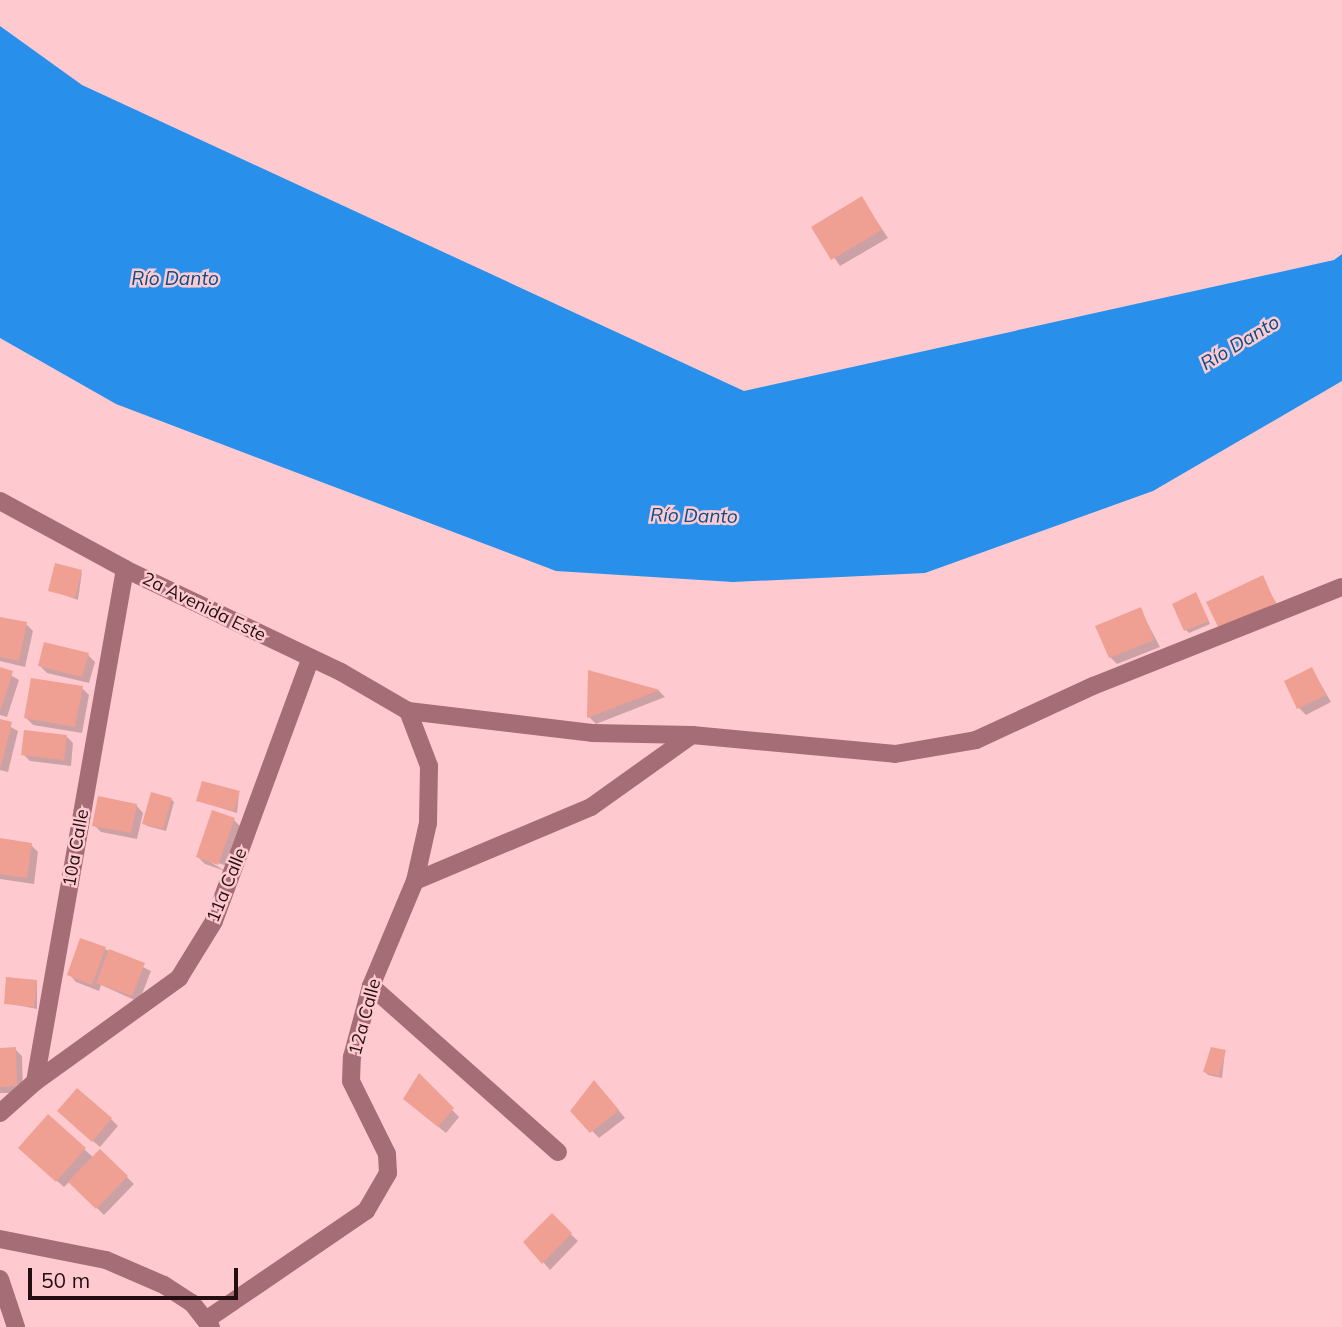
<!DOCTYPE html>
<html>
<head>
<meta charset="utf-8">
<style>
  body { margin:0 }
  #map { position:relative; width:1342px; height:1327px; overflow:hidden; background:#fecad0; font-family:Mulish,sans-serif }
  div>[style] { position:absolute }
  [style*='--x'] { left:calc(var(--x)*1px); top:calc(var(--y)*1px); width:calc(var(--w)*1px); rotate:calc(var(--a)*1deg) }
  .water>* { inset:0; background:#2890ea }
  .shadow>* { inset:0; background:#0003 }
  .building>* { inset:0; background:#f0a093 }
  .minor>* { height:18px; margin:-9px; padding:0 9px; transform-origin:9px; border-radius:9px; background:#a56d75 }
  span { translate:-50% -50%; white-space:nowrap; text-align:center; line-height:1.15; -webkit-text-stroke:5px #fecad0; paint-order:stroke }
  .street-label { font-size:18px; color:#240e12 }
  .water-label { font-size:19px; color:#054f89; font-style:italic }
  .scale { position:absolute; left:28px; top:1268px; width:210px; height:32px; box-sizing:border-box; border:4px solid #240e12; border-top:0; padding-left:9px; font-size:21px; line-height:24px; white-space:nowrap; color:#240e12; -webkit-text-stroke:5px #fecad0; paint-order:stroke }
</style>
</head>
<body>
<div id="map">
  <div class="water">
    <i style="clip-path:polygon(0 26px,82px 85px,744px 391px,1334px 260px,1342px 254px,1342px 381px,1153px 491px,925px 573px,733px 582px,556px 571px,116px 404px,0 338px)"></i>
  </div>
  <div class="shadow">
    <i style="clip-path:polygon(862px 199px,888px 238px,840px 266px,814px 228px)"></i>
    <i style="clip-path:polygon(82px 572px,78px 600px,50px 590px)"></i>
    <i style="clip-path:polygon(1262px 578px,1283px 615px,1229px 639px)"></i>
    <i style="clip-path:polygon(1196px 594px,1210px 624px,1189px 633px,1186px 630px)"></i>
    <i style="clip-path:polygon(1140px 609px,1160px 647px,1117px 664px,1110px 657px)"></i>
    <i style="clip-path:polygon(0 618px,26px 624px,33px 631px,25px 667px,0 661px)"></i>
    <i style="clip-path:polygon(88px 655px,95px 662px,89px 683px,47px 673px,40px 666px)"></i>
    <i style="clip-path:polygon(0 669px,19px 680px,7px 717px,0 715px)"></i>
    <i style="clip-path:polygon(1312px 669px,1331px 702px,1306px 715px,1299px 708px)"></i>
    <i style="clip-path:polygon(589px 672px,659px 691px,665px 697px,596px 724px,589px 717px)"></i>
    <i style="clip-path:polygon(82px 688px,89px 695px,82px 733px,33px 725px,26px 718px)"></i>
    <i style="clip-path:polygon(0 721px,18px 731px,8px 772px,0 770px)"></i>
    <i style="clip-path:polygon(66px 736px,73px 743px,71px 766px,30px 761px,23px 754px)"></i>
    <i style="clip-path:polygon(239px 793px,237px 813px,198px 801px)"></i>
    <i style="clip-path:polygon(171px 799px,174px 802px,166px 831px,147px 826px,144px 823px)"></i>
    <i style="clip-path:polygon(136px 805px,143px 813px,137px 839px,101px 832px,94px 825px)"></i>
    <i style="clip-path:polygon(234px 820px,241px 827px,227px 866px,204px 858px,225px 871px,205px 864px,198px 857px)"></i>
    <i style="clip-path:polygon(0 840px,31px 845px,38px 852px,34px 884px,0 879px)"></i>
    <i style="clip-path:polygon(105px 949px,151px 971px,139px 1002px,101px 985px,99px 991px,76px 982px,69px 974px)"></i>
    <i style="clip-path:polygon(37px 982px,37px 1009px,6px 1003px)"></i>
    <i style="clip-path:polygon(0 1049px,15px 1049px,22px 1056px,23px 1093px,0 1093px)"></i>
    <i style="clip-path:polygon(1225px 1051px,1222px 1078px,1208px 1075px,1205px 1072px)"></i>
    <i style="clip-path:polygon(426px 1083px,459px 1117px,446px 1133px,413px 1106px)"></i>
    <i style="clip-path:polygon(601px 1089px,625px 1118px,599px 1138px,572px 1110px)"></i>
    <i style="clip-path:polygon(48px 1117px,94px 1158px,100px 1151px,134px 1184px,104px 1215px,70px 1181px,64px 1187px,27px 1155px)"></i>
    <i style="clip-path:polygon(66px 1118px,111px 1119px,118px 1126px,100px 1147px)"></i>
    <i style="clip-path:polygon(552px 1216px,578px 1241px,550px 1270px,526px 1242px)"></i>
  </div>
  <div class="building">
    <i style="clip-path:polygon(862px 196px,882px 230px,831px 260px,811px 227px)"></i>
    <i style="clip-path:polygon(55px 563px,82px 570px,75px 598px,48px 591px)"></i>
    <i style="clip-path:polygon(1263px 575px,1277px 607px,1221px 633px,1206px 602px)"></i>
    <i style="clip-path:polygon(1196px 592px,1209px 621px,1184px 631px,1172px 604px)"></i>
    <i style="clip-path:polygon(1141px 607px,1154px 640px,1109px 658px,1095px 626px)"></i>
    <i style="clip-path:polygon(0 617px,27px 622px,19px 661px,0 657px)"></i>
    <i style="clip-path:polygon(44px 642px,89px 653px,82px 677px,38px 666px)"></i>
    <i style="clip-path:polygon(0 667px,13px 671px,1px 709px,0 709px)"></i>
    <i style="clip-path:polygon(1312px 667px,1326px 695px,1297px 709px,1284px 681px)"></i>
    <i style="clip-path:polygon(588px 670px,660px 690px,587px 718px)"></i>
    <i style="clip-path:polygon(31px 678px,83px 686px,75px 727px,24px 718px)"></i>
    <i style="clip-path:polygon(0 719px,12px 722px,1px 766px,0 766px)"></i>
    <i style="clip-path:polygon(24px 730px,67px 735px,64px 760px,21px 755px)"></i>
    <i style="clip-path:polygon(202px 781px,240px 791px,234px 811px,196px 801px)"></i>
    <i style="clip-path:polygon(151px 792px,172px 798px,163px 829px,142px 824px)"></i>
    <i style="clip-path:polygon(98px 796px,137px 804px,131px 833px,92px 826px)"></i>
    <i style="clip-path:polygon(212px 810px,235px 818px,218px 865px,196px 857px)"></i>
    <i style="clip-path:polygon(0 838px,32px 843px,27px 878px,0 874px)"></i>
    <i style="clip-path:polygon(80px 938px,106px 947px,92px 985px,67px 975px)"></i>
    <i style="clip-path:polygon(109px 949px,145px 963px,132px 996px,96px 983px)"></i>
    <i style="clip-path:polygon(6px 977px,37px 980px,34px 1007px,4px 1004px)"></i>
    <i style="clip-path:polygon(16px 1047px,17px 1086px,0 1087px,0 1048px)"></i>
    <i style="clip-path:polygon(1211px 1047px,1226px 1050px,1219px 1076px,1203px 1072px)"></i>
    <i style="clip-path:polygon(419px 1073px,454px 1108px,438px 1127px,403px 1099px)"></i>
    <i style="clip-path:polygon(594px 1080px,619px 1110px,590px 1133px,570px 1111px)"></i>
    <i style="clip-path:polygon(77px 1088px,112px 1118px,92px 1142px,57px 1111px)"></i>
    <i style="clip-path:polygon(48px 1114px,86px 1148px,56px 1182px,18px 1148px)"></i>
    <i style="clip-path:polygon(100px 1149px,128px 1176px,96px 1209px,68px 1182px)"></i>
    <i style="clip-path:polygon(552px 1213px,572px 1233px,542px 1264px,523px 1242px)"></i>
  </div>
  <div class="minor">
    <i style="--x:0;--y:501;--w:142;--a:28.5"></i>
    <i style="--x:125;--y:569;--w:239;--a:25.5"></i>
    <i style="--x:341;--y:672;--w:78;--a:30.2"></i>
    <i style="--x:408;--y:711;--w:185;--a:6.8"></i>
    <i style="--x:592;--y:733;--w:100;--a:1.1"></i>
    <i style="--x:692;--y:735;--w:204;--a:5.3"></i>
    <i style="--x:895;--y:754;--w:82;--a:-9.8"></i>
    <i style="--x:976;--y:740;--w:129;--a:-24.8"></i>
    <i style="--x:1093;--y:686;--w:268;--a:-21.7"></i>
    <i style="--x:415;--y:881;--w:191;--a:-22.8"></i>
    <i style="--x:591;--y:807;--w:124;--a:-35.5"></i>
    <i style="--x:371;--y:986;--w:250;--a:41.6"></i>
    <i style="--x:35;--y:1082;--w:178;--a:-35.8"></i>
    <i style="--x:179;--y:978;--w:67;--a:-58.4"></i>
    <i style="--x:214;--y:921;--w:280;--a:-69.8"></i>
    <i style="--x:0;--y:1113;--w:47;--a:-41.5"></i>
    <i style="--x:35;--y:1082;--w:521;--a:-80.05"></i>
    <i style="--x:0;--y:1239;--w:108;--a:11.2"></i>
    <i style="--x:106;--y:1260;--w:63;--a:23.3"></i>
    <i style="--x:164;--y:1285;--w:33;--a:33"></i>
    <i style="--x:192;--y:1303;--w:31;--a:52"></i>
    <i style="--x:0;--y:1279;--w:51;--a:71.6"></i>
    <i style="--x:206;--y:1320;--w:194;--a:-34.3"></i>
    <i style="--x:366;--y:1211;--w:44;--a:-59.9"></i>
    <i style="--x:388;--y:1173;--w:19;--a:-93"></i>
    <i style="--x:387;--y:1154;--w:81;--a:-116.3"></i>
    <i style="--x:351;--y:1081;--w:24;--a:-88"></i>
    <i style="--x:352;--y:1057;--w:73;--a:-75"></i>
    <i style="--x:371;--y:986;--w:114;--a:-67.3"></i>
    <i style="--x:415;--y:881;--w:59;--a:-77.4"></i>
    <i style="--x:428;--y:823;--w:57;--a:-89"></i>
    <i style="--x:429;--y:766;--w:59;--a:-110.9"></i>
  </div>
  <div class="street-label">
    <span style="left:204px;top:607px;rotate:26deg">2a Avenida Este</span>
    <span style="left:76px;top:848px;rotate:-80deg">10a Calle</span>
    <span style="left:227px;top:885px;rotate:-68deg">11a Calle</span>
    <span style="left:365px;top:1017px;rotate:-75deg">12a Calle</span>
  </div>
  <div class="water-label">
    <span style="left:175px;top:279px">Río Danto</span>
    <span style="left:1240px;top:343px;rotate:-31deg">Río Danto</span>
    <span style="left:694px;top:516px;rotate:1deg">Río Danto</span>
  </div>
  <div class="scale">50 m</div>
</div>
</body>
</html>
